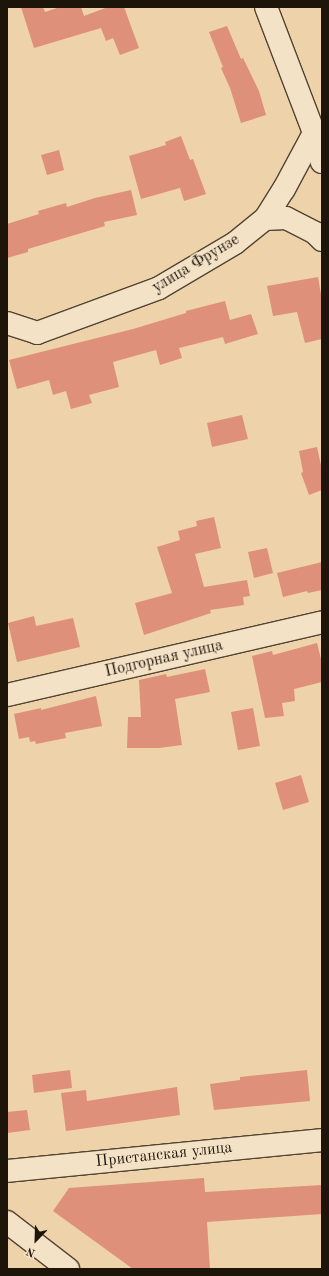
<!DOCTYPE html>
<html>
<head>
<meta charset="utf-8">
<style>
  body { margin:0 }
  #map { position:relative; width:329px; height:1276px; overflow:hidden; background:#eed2a9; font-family:"Old Standard TT",serif }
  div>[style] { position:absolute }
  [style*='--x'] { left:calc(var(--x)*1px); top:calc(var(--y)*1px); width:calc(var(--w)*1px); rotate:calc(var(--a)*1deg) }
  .building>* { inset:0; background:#de907a }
  .roads { filter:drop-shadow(1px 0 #514432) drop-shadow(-1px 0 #514432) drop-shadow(0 1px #514432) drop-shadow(0 -1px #514432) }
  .minor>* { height:22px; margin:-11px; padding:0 11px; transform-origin:11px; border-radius:11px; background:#f4e2c7 }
  .tertiary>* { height:22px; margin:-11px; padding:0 11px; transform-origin:11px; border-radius:11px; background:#f4e2c7 }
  span { translate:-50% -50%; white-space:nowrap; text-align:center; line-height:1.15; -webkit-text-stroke:3px #f4e2c7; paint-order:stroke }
  .street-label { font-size:16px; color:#1d150a }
  .frame { position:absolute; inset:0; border:8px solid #1d150a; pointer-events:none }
  .north { position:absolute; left:16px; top:1220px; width:40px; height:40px; -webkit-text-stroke:3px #f4e2c7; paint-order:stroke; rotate:203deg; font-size:11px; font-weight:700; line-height:16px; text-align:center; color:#1d150a }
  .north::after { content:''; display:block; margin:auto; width:14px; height:18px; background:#1d150a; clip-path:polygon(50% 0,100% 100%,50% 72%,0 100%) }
</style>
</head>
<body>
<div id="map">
  <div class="building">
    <i style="clip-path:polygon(21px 7px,43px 7px,45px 12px,60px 7px,81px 7px,84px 16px,108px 7px,124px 7px,139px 48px,120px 55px,113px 38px,106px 41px,101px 28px,34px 48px)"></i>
    <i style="clip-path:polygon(227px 26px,241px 59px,243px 58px,259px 91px,266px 115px,241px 123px,230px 88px,221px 68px,223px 67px,209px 32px)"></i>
    <i style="clip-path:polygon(181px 136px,190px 160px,193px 159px,206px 194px,184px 201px,180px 188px,141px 199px,129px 156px,166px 145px,165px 142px)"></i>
    <i style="clip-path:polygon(59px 150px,64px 170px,47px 175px,41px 155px)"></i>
    <i style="clip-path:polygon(131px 190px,137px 215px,104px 222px,105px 226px,28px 249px,28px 252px,7px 258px,7px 224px,39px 214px,38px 211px,66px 203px,67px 207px,95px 198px)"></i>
    <i style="clip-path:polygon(318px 277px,322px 300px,322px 339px,305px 343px,297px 312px,273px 316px,267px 286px)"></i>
    <i style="clip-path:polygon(225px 301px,230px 320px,251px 314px,258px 334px,225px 344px,223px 337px,179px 348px,182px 358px,160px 365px,156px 350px,113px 362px,119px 387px,89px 395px,92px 403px,71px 409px,66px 391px,53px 395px,49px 380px,17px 389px,9px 360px,133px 329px,186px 313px,186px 311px)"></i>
    <i style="clip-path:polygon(242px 415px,248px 439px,212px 447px,207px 423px)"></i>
    <i style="clip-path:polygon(317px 447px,322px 470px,322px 490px,309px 495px,301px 473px,303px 472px,299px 451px)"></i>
    <i style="clip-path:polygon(214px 517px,221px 548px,195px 554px,204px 587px,247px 580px,250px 596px,243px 597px,244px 605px,210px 610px,211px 613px,144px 635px,135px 603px,172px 593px,157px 547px,180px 540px,178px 531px,197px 526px,196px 521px)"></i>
    <i style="clip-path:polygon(267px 548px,273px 573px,254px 578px,248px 552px)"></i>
    <i style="clip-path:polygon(322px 562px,322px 590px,308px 593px,307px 591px,283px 597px,277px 573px)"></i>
    <i style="clip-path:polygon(34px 616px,36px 626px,73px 618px,80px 647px,17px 662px,8px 623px)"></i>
    <i style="clip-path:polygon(317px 643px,322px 663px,322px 682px,294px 689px,295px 701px,282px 703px,284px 716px,265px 718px,252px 656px,272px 651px,273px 655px)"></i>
    <i style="clip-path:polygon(205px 669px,210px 692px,175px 699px,182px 745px,159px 748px,127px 748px,128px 717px,141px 717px,139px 680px,166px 674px,167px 677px)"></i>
    <i style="clip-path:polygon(96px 696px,102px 726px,65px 733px,66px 738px,36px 744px,35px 741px,30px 742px,29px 737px,19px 739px,14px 714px,41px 708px,41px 710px)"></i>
    <i style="clip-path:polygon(253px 708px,260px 746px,238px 750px,231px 712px)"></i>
    <i style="clip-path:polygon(301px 775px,309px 802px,283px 810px,275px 783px)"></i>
    <i style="clip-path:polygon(70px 1070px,72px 1088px,34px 1093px,32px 1075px)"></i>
    <i style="clip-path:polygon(307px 1070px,310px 1101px,214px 1110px,210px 1084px,240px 1080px,240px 1077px)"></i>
    <i style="clip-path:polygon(177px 1087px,180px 1115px,66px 1131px,61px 1093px,86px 1090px,87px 1101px)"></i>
    <i style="clip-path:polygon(27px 1110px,30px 1130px,7px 1133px,7px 1112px)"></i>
    <i style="clip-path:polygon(204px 1178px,205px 1192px,322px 1185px,322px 1214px,207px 1222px,210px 1269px,133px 1269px,53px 1211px,69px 1188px)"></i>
  </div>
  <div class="roads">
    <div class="minor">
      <i style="--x:266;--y:7;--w:135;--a:69.1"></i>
      <i style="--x:314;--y:133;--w:30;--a:75"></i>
      <i style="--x:265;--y:219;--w:21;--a:-3"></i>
      <i style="--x:286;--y:218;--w:33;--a:27"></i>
      <i style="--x:315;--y:233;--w:10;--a:45"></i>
      <i style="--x:7;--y:323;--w:32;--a:18"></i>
      <i style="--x:37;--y:333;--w:130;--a:-20.2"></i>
      <i style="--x:159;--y:288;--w:88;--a:-30.6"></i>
      <i style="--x:235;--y:243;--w:38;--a:-39"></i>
      <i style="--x:265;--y:219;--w:36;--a:-58"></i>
      <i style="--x:284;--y:189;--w:64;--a:-61.8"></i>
      <i style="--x:7;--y:695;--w:323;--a:-13"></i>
      <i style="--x:7;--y:1171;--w:317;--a:-5.6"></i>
    </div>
    <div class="tertiary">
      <i style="--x:7;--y:1222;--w:77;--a:37.6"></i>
    </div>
  </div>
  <div class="street-label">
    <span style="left:196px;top:264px;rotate:-31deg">улица Фрунзе</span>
    <span style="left:164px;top:659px;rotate:-13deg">Подгорная улица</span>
    <span style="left:164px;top:1155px;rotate:-6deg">Пристанская улица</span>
  </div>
  <div class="frame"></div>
  <div class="north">N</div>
</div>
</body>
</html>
